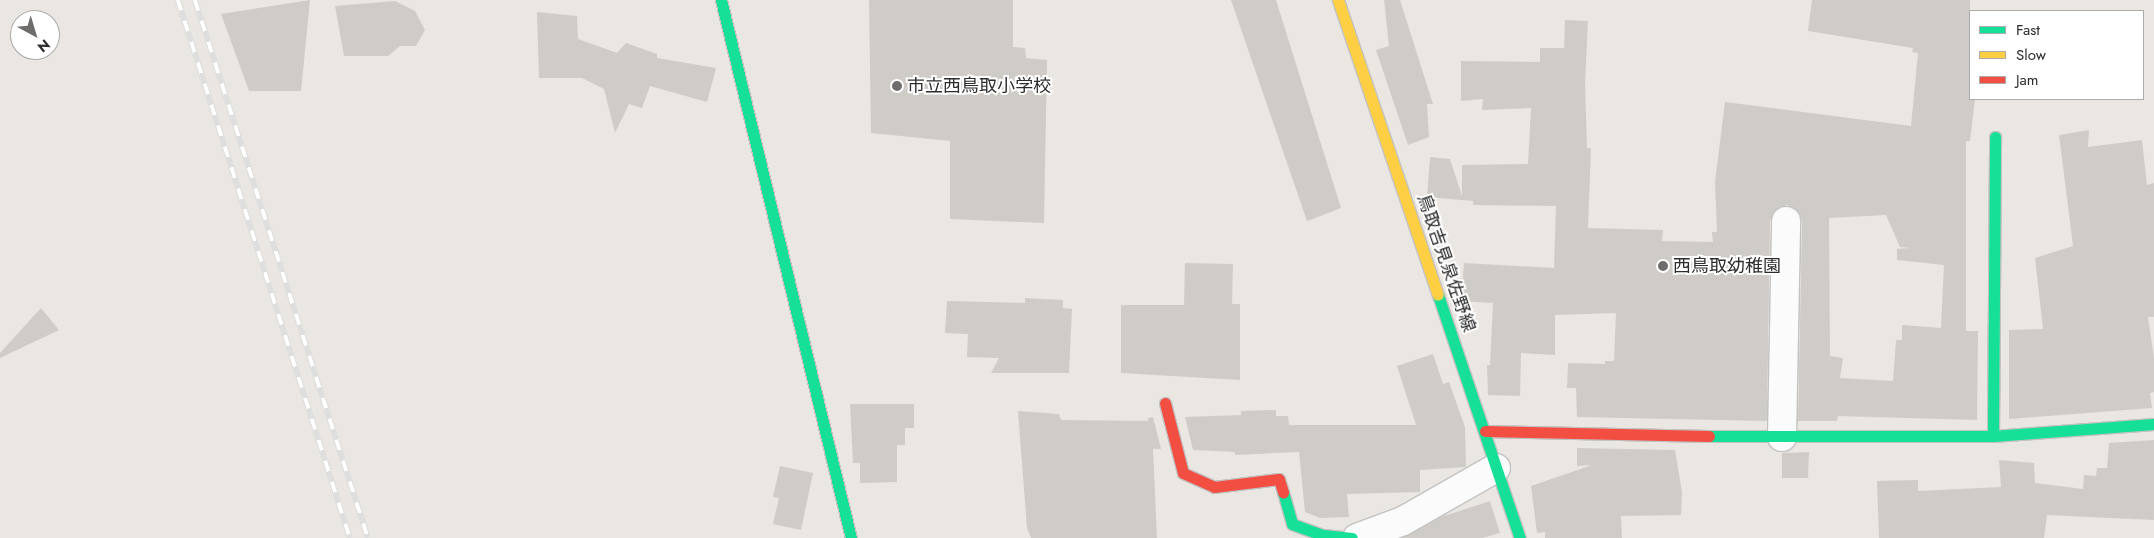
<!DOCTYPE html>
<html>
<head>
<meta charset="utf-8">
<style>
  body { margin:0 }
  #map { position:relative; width:2154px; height:538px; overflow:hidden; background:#eae6e2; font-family:Jost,"Noto Sans JP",sans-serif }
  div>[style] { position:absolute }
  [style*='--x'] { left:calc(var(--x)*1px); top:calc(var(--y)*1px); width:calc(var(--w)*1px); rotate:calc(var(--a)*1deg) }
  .building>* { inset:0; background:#cfccc8 }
  .roads { filter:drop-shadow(1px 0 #c3c2c3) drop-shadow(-1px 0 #c3c2c3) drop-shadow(0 1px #c3c2c3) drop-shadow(0 -1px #c3c2c3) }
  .street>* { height:28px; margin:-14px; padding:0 14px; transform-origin:14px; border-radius:14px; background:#fcfbfb }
  .fast>* { height:11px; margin:-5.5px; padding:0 5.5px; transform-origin:5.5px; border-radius:5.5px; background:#16e098 }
  .slow>* { height:11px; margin:-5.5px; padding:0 5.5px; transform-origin:5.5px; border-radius:5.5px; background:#ffcf43 }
  .jam>* { height:11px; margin:-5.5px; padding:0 5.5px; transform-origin:5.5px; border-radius:5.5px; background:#f24e42 }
  .rail>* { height:5.5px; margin-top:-2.75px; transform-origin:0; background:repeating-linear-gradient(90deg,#fff 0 11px,#dededf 0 22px); box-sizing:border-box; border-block:1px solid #dededf }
  .dots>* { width:14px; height:14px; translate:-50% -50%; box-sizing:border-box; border:2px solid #fff; border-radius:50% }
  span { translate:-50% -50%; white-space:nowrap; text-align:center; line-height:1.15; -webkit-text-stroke:4px #fff; paint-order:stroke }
  .poi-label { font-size:18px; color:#2c2c2c }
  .left { translate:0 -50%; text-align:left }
  .street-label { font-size:18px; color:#2c2c2c }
  .legend { position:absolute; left:1969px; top:10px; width:175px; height:90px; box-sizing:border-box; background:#fff; border:1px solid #ababab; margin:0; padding:6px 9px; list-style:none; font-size:15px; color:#2c2c2c }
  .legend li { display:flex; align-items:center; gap:10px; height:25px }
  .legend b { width:25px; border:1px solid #ababab }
  .north { position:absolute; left:10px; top:10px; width:50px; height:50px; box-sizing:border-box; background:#fff; border:1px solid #ababab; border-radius:50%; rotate:141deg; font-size:14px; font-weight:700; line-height:20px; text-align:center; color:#2c2c2c }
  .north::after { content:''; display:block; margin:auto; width:18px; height:22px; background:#6e6d6c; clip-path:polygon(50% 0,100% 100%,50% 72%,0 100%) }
</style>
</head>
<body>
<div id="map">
  <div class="building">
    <i style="clip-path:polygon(310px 0,301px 91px,249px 91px,221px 14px)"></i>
    <i style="clip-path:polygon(869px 0,1013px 0,1013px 47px,1025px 48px,1026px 58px,1047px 60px,1044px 223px,950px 219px,950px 141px,871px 133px)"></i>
    <i style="clip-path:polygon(1231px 0,1276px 0,1341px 208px,1307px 221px)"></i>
    <i style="clip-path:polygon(1384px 0,1400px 0,1433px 104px,1427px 104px,1429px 137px,1408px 145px,1376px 50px,1389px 46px)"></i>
    <i style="clip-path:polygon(evenodd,1812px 0,1970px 0,1970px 99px,1975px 99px,1970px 141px,1966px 141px,1966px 331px,1978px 331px,1977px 420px,1838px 416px,1837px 421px,1798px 421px,1802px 221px,1799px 213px,1787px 205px,1778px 208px,1770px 221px,1767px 421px,1577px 417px,1576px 388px,1567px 388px,1568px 363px,1605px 364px,1605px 361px,1614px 361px,1616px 313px,1555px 315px,1555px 355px,1521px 353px,1520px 396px,1488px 395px,1487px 365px,1490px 365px,1493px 303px,1461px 301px,1464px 263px,1554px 268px,1556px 206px,1473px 205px,1473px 201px,1427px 197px,1430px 157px,1450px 159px,1462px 196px,1462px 165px,1528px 164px,1531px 108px,1482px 110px,1483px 99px,1461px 101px,1461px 61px,1540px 62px,1540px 48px,1564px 48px,1565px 20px,1588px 21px,1585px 82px,1587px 148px,1591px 148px,1588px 228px,1663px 230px,1662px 241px,1713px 242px,1712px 232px,1717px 232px,1715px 182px,1725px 102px,1911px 126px,1918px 53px,1912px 52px,1913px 48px,1808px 31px,1812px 0,1886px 215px,1900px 247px,1910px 248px,1897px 249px,1897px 260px,1944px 265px,1941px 328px,1902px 325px,1902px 340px,1896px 340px,1893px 381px,1840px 378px,1843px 358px,1830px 356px,1829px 218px,1886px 215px)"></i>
    <i style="clip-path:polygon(395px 1px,415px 11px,425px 30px,416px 46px,400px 46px,388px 56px,344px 56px,335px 6px)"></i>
    <i style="clip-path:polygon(537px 12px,577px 16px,578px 39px,617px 53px,626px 43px,657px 54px,657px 58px,716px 68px,707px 102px,650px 86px,642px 108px,629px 104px,615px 133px,604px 89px,582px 78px,539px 78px)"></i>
    <i style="clip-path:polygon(2089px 130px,2088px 147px,2142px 140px,2147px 185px,2154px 183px,2154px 317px,2148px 317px,2154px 359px,2154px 392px,2150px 393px,2152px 408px,2009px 419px,2009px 330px,2043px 329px,2035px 258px,2073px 246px,2059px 135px)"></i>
    <i style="clip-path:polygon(1185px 263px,1233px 264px,1232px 304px,1240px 304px,1240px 380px,1121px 373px,1121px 305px,1184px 305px)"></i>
    <i style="clip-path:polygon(1025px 298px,1063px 300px,1063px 308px,1072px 309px,1069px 373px,991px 373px,999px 358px,967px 357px,968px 334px,945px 333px,947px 301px,1025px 303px)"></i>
    <i style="clip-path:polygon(41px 308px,59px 330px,0 358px,0 353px)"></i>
    <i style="clip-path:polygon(1433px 354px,1443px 384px,1449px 382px,1465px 427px,1466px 467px,1420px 470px,1420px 492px,1347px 494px,1349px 517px,1320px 518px,1305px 512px,1299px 452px,1235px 455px,1235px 452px,1193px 450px,1185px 417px,1241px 415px,1241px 411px,1276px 410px,1276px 416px,1288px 416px,1289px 425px,1416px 425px,1397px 366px)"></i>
    <i style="clip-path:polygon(850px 404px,914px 404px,914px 428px,905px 428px,905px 445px,897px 445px,897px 482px,860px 483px,860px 463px,853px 463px)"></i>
    <i style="clip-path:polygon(1018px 411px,1059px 414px,1061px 420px,1148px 421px,1148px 418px,1153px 417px,1161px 449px,1153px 449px,1157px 538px,1031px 538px,1027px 528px)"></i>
    <i style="clip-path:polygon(2154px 440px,2154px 520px,2047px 515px,2044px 538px,1879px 538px,1877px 481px,1918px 480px,1918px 491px,2001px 487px,1999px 460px,2034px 463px,2035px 483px,2083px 489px,2084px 475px,2096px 476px,2097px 468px,2107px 468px,2109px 443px)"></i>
    <i style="clip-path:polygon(1577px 448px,1675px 450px,1682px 492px,1681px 515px,1621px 516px,1622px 538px,1545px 538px,1545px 532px,1537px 533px,1531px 486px,1592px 465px,1577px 466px)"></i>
    <i style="clip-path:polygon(1809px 452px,1808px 478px,1782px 478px,1782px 453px)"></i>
    <i style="clip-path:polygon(780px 466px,813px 473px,801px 530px,773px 524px,779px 498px,773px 497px)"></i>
    <i style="clip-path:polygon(1490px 501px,1500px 533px,1482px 538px,1402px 538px,1441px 517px)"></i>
  </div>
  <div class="roads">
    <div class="street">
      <i style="--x:1782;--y:437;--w:216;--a:-88.9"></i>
      <i style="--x:1357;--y:538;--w:49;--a:-20.3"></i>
      <i style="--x:1403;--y:521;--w:107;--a:-29.7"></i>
    </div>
    <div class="fast">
      <i style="--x:721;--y:0;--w:553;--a:76.42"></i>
      <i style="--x:1438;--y:295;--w:256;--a:71.4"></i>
      <i style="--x:1709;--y:436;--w:284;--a:0"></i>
      <i style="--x:1993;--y:436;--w:161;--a:-4.3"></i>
      <i style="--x:1993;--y:436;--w:299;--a:-89.6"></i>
      <i style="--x:1283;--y:492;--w:33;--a:74"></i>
      <i style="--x:1292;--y:524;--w:33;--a:20"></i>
      <i style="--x:1323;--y:535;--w:29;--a:6"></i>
    </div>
    <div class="slow">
      <i style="--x:1338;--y:0;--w:311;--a:71.3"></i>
    </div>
    <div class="jam">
      <i style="--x:1165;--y:403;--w:72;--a:75.6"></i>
      <i style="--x:1183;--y:473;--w:34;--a:24"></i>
      <i style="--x:1214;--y:487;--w:65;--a:-7"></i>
      <i style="--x:1279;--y:479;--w:14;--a:73"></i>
      <i style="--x:1485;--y:431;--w:224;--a:1.3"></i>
    </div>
  </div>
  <div class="rail">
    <i style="--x:178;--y:0;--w:565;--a:72.27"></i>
    <i style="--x:195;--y:0;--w:565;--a:72.17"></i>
  </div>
  <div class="dots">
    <i style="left:897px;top:86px;background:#6e6d6c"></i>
    <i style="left:1663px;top:266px;background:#6e6d6c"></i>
  </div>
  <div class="poi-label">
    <span class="left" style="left:907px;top:86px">市立西鳥取小学校</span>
    <span class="left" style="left:1673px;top:266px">西鳥取幼稚園</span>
  </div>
  <div class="street-label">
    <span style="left:1446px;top:263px;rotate:71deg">鳥取吉見泉佐野線</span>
  </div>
  <ul class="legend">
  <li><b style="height:6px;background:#16e098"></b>Fast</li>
  <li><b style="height:6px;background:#ffcf43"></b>Slow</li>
  <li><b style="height:6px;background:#f24e42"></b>Jam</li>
  </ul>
  <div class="north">N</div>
</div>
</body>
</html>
